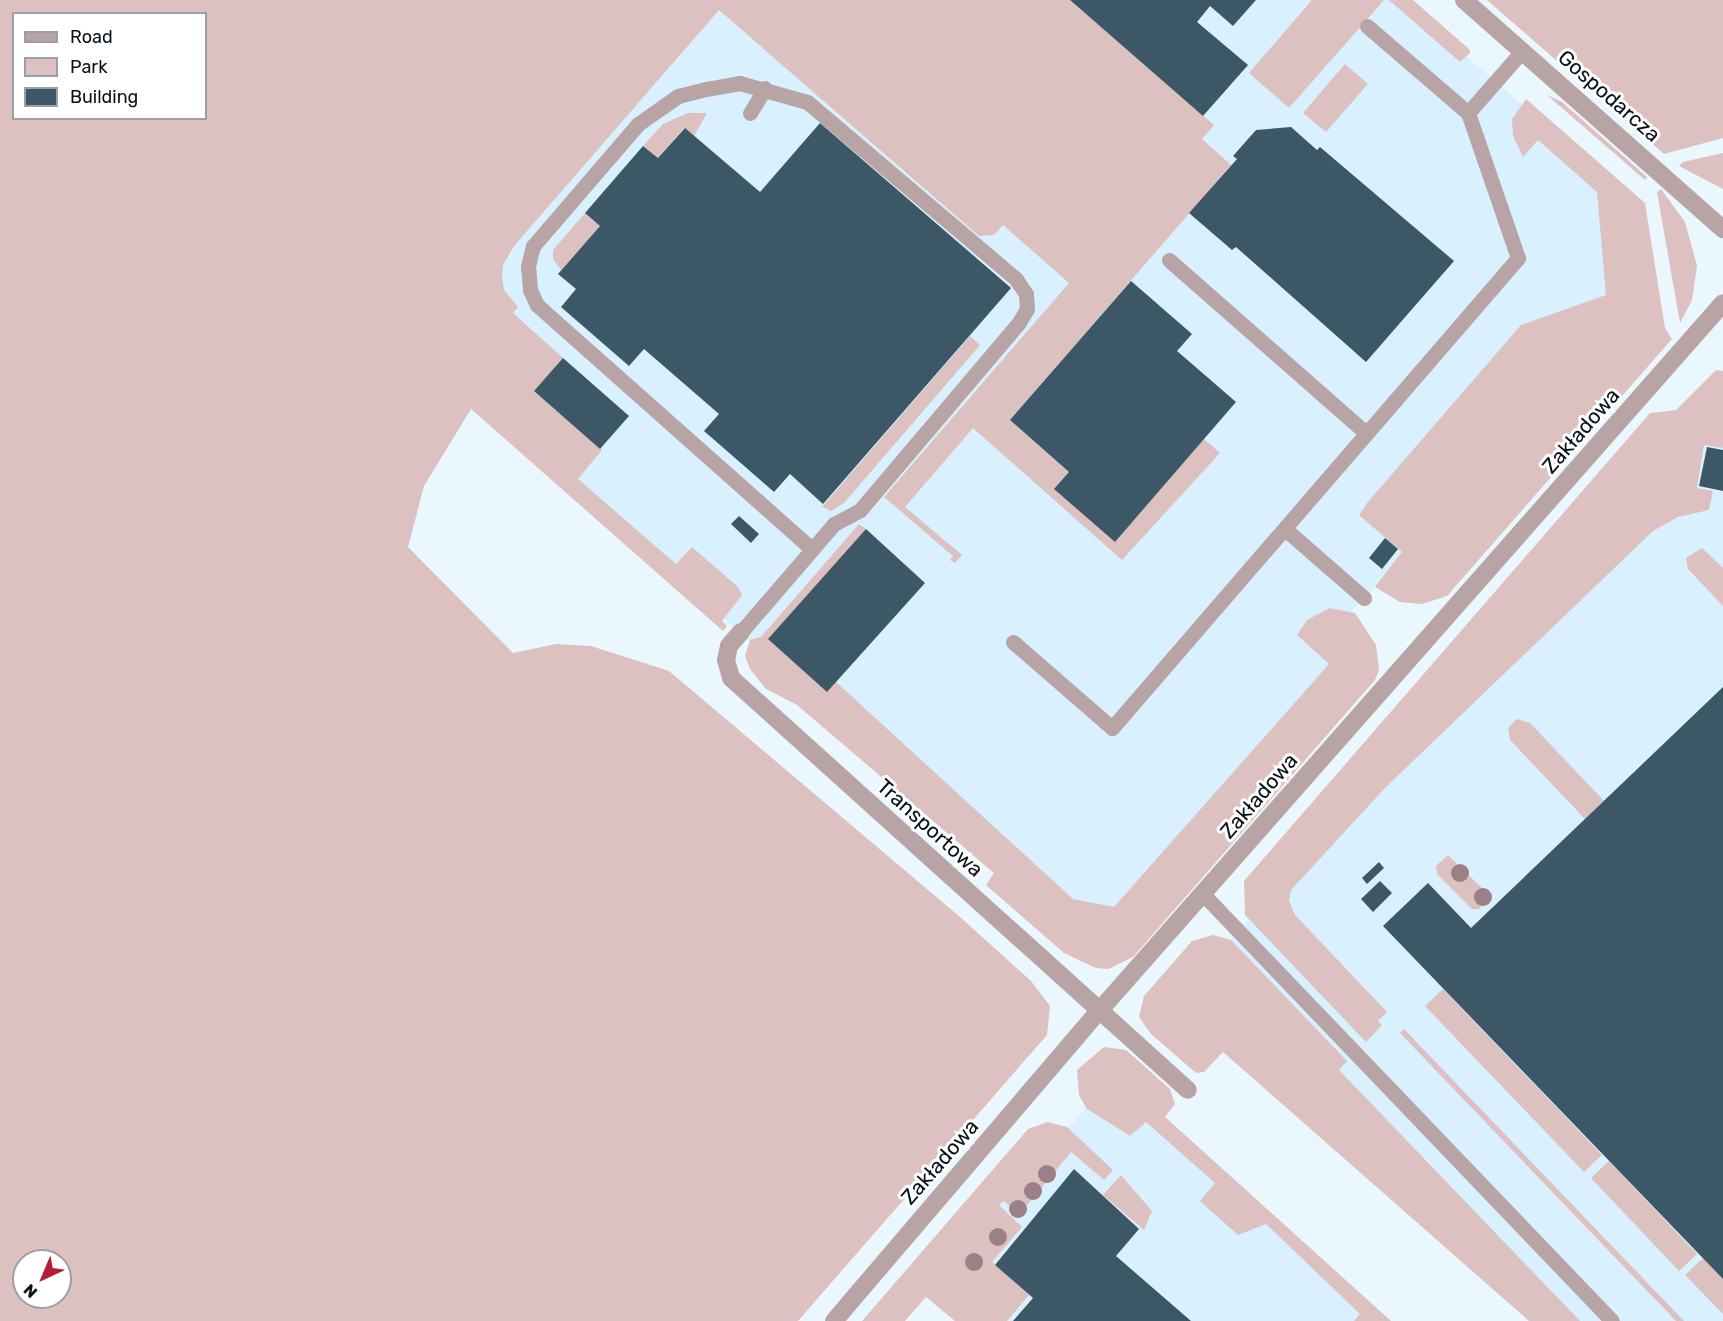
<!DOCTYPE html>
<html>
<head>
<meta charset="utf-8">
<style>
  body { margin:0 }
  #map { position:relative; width:1723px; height:1321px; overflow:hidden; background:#ebf7ff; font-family:Rubik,sans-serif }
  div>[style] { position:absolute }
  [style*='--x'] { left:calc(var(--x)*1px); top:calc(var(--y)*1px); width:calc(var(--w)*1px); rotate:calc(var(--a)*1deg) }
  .built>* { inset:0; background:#d9f0fe }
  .green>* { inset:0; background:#ddc0c0 }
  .building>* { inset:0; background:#3c5766 }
  .lane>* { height:15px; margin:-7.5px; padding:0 7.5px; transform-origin:7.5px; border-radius:7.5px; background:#b8a4a4 }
  .street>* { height:18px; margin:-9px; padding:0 9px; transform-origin:9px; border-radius:9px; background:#b8a4a4 }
  .trees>* { width:18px; height:18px; margin:-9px; border-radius:50%; background:#9b8187 }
  span { translate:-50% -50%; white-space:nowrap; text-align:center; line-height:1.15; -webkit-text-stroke:6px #fff; paint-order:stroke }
  .street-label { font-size:21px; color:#071219 }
  .legend { position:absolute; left:12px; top:12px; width:195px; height:108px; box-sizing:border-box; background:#fff; border:2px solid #9ca0a3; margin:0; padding:8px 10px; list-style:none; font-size:18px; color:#071219 }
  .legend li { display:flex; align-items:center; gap:12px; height:30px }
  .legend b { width:30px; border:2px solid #9ca0a3 }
  .north { position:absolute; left:12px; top:1249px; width:60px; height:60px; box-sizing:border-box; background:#fff; border:2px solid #9ca0a3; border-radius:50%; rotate:224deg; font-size:16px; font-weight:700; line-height:24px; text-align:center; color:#071219 }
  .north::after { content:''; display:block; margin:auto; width:21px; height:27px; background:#b11e36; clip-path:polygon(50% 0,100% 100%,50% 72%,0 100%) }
</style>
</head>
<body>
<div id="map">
  <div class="built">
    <i style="clip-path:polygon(719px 0,1401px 0,1614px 184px,1626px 345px,1411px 592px,1375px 587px,1351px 612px,1363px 648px,1117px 931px,1084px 933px,475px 402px,430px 332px)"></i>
    <i style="clip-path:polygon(1723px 407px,1723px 1321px,1529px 1321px,1187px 986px)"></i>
    <i style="clip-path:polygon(1117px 1074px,1391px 1321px,955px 1321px,921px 1292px)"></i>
  </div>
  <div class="green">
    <i style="clip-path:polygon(evenodd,0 0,1070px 0,1214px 125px,1202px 139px,1231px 165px,1010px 420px,1069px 472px,1115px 542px,1204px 439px,1220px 453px,1122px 560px,973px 428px,905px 507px,962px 555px,955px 563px,950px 560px,953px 556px,884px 497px,1069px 283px,1003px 225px,994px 235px,979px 236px,719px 10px,514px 246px,503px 265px,502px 278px,504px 290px,518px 307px,513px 313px,563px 358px,534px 391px,602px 450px,578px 479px,676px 564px,692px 547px,738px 587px,742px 595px,722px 621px,727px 626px,723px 631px,471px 409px,424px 486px,408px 547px,513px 653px,556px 644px,591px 646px,669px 671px,960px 917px,1031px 981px,1050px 1006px,1047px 1035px,798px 1321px,0 1321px,0 0,14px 14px,206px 14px,206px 118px,14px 118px,14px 14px,0 0,24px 1261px,60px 1261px,60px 1297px,24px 1297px,24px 1261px)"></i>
    <i style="clip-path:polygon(1312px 0,1384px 0,1289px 108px,1249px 73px)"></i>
    <i style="clip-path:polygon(1389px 0,1413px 0,1470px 50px,1469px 54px,1460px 62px)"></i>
    <i style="clip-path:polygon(1487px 0,1723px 0,1723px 138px,1664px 154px)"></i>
    <i style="clip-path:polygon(1345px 64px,1368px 84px,1326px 132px,1303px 113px)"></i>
    <i style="clip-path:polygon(1547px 95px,1562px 102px,1647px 177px,1645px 180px)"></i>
    <i style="clip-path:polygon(1526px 99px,1645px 203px,1665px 328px,1672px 339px,1447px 596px,1422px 604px,1400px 602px,1375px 587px,1402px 552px,1359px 515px,1367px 503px,1521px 325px,1606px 295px,1597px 192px,1538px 140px,1523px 157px,1513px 136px,1512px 119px)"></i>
    <i style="clip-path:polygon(688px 113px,707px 113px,694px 136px,684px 128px,658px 158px,643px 146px,663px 124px)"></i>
    <i style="clip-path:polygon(1723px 153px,1723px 189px,1679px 166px,1683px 162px)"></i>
    <i style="clip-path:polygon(1661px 189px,1685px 222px,1697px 266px,1692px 300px,1680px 323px,1657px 192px)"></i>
    <i style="clip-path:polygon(585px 213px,600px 226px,561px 270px,553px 259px,553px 250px)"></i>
    <i style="clip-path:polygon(970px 336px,980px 345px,844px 503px,831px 511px,822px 507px)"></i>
    <i style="clip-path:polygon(1716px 370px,1723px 371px,1723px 448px,1704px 445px,1697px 488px,1713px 491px,1709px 510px,1678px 517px,1653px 531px,1386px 787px,1291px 890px,1289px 900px,1295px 915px,1387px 1012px,1378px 1021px,1382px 1025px,1366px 1042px,1245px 915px,1244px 881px,1650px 413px,1676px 410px)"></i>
    <i style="clip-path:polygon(859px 524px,866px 529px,836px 682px,1073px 899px,1114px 907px,1329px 664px,1297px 635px,1307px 620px,1330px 608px,1355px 613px,1376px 645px,1379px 670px,1375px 680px,1133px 957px,1108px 969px,1096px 968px,1064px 953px,986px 885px,994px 873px,797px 705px,766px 689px,750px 669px,745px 656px,750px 640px,761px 637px)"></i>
    <i style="clip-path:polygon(1702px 548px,1723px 568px,1723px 606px,1688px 569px,1686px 558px)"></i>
    <i style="clip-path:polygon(1517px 719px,1530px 723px,1604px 801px,1585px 819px,1510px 740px,1508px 728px)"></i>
    <i style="clip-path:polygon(1448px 855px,1491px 897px,1479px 909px,1472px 909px,1437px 874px,1436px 866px)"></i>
    <i style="clip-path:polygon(1213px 935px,1231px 940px,1347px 1061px,1339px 1070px,1580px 1321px,1529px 1321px,1223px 1052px,1204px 1072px,1196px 1073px,1151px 1034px,1139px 1017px,1144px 996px,1192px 941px)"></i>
    <i style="clip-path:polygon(1443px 989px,1602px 1155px,1584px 1172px,1425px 1006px)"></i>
    <i style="clip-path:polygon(1404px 1029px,1684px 1321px,1676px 1321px,1400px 1033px)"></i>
    <i style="clip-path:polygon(1104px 1047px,1126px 1050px,1170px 1089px,1175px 1104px,1165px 1117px,1391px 1321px,1354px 1321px,1360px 1314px,1266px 1224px,1238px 1235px,1200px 1201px,1215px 1183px,1146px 1122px,1130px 1136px,1086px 1108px,1079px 1095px,1077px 1070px)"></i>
    <i style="clip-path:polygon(1048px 1122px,1067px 1127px,1113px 1170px,1104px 1180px,1071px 1152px,1019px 1215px,1004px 1201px,999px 1205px,1022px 1227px,992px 1262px,1029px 1295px,1007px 1321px,955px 1321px,926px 1297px,905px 1321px,862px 1321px,1028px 1129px)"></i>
    <i style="clip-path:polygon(1609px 1161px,1697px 1254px,1679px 1271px,1591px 1178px)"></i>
    <i style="clip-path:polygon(1121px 1175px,1152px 1211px,1144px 1230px,1103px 1195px)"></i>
    <i style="clip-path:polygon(1703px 1258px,1723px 1279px,1723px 1314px,1685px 1275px)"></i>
  </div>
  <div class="building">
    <i style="clip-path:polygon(1070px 0,1256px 0,1233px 26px,1210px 6px,1197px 22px,1248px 65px,1203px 116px)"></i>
    <i style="clip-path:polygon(820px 123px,1011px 288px,823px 504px,790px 474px,774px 492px,704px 431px,719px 414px,644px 349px,629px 366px,561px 307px,576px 289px,558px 274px,600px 226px,585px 213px,643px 146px,658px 158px,685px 128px,760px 192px)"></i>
    <i style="clip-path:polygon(1291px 127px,1317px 150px,1320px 147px,1454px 261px,1366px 362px,1236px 247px,1232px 250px,1189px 213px,1237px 159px,1233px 156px,1256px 130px)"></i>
    <i style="clip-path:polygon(1131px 281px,1192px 334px,1177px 351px,1236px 402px,1115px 542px,1054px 489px,1069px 472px,1010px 420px)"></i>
    <i style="clip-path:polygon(563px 358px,629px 416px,600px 449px,534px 391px)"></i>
    <i style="clip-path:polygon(1707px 447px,1723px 450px,1723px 491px,1699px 486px)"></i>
    <i style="clip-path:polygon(739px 516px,759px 534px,751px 543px,731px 524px)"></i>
    <i style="clip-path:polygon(866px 529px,925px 583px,827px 692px,768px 639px)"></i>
    <i style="clip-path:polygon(1385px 538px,1398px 549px,1382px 569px,1369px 558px)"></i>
    <i style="clip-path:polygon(1723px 687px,1723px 1279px,1383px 926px,1428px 883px,1471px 928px)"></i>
    <i style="clip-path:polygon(1379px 862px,1384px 868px,1367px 884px,1362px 878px)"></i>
    <i style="clip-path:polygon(1380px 881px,1392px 893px,1373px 912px,1361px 899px)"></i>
    <i style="clip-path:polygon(1074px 1169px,1139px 1229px,1116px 1256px,1191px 1321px,1013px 1321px,1033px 1298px,995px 1265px)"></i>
  </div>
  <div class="lane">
    <i style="--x:1367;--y:26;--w:133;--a:40.7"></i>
    <i style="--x:1468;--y:113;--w:82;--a:-48.9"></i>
    <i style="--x:750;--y:113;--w:29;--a:-59"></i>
    <i style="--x:1169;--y:260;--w:262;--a:41.3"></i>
    <i style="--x:1285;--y:529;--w:105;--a:41.1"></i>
    <i style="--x:741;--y:632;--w:143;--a:-49.3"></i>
    <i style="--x:834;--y:524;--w:30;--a:-28"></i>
    <i style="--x:860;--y:510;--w:244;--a:-49.7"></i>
    <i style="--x:1018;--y:324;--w:17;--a:-59"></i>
    <i style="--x:1027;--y:309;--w:15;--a:-94"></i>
    <i style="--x:1026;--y:294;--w:18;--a:-124"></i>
    <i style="--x:1016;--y:279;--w:274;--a:-139.7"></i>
    <i style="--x:807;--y:102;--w:70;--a:-164.2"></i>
    <i style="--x:740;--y:83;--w:35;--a:170"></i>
    <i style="--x:706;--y:89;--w:29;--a:166"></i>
    <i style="--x:678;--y:96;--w:49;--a:145"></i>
    <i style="--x:638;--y:124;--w:161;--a:130.7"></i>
    <i style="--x:533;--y:246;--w:21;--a:104"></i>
    <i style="--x:528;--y:266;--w:24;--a:85"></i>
    <i style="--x:530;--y:290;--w:17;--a:65"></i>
    <i style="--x:537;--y:305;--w:368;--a:41.6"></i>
    <i style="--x:1013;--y:642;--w:131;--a:41"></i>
    <i style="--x:1112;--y:728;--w:621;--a:-49.18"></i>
    <i style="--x:1518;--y:258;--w:153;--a:-109"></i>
    <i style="--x:1203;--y:894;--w:591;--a:46.23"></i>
  </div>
  <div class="street">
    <i style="--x:1464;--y:0;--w:346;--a:41.5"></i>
    <i style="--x:741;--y:632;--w:18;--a:131"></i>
    <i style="--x:729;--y:646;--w:14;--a:102"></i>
    <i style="--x:726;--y:660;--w:19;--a:74"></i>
    <i style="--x:731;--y:678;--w:615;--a:42.04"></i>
    <i style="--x:834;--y:1321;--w:409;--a:-49.5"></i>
    <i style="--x:1100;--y:1010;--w:942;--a:-48.61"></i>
  </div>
  <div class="trees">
    <i style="left:1460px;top:873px"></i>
    <i style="left:1483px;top:897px"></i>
    <i style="left:1047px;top:1174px"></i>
    <i style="left:1033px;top:1191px"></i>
    <i style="left:1018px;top:1209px"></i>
    <i style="left:998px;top:1237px"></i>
    <i style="left:974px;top:1262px"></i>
  </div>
  <div class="street-label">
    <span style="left:1609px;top:96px;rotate:41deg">Gospodarcza</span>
    <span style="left:1581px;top:431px;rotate:-49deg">Zakładowa</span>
    <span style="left:1259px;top:796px;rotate:-49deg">Zakładowa</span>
    <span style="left:930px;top:828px;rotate:42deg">Transportowa</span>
    <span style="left:940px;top:1162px;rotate:-49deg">Zakładowa</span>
  </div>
  <ul class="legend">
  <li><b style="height:8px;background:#b8a4a4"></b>Road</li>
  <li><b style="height:16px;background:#ddc0c0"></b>Park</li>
  <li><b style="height:16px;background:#3c5766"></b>Building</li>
  </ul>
  <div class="north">N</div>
</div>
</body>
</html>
